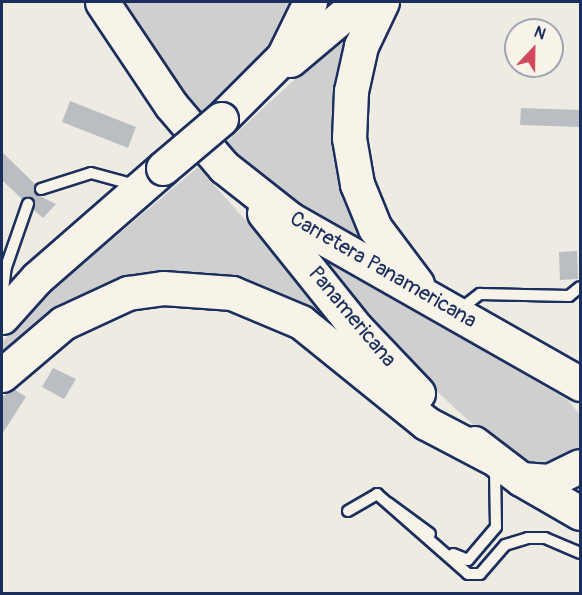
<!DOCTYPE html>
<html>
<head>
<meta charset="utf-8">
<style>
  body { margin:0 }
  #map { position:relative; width:582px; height:595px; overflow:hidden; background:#eeebe2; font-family:Pangolin,sans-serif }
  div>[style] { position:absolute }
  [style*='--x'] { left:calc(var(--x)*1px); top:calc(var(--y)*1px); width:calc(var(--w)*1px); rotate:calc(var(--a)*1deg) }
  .green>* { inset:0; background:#cfcfcf }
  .building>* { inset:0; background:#babdc2 }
  .roads { filter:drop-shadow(2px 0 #1b2f5e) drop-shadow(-2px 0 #1b2f5e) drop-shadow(0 2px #1b2f5e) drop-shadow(0 -2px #1b2f5e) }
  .service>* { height:10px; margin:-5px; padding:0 5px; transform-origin:5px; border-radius:5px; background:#f7f3e8 }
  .trunk>* { height:33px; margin:-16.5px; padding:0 16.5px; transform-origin:16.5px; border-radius:16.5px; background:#f7f3e8 }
  .bridges { filter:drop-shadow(2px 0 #1b2f5e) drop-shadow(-2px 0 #1b2f5e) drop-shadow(0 2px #1b2f5e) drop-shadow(0 -2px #1b2f5e) }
  .trunk-bridge>* { height:33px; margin:-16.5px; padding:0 16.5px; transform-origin:16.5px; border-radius:16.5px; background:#f7f3e8 }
  span { translate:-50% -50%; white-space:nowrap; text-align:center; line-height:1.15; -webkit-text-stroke:4.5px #f7f3e8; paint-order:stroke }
  .street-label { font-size:21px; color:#1b2f5e }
  .frame { position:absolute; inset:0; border:3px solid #1b2f5e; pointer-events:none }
  .north { position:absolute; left:504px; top:18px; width:60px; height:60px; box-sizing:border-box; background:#f7f3e8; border:2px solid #9fa5b1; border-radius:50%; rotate:22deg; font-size:16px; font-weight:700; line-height:24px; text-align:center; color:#1b2f5e }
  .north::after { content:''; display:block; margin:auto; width:21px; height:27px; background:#d1495b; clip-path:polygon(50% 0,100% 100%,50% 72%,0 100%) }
</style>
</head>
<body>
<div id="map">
  <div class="green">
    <i style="clip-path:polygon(121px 2px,296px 2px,262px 62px,198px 115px,135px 32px)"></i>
    <i style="clip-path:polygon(379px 2px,340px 94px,395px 272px,304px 215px,219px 149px)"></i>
    <i style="clip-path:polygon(198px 167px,373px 363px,172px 277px,2px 364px,2px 342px,56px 287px)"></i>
    <i style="clip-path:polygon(304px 246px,568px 400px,580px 415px,580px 452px,567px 464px,520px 468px,407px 364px)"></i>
  </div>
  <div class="building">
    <i style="clip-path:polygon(70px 101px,136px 127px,128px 148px,62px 122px)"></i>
    <i style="clip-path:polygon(521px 108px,580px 110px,580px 127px,520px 125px)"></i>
    <i style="clip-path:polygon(2px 152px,35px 184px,36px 194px,56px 204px,43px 218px,34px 210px,33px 199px,22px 199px,2px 180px)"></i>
    <i style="clip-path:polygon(577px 251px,578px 279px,560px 280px,559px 252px)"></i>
    <i style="clip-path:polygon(53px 368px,76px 379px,64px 399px,42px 387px)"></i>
    <i style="clip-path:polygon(14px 389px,26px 397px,2px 434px,2px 397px)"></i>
  </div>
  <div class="roads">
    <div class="service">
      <i style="--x:41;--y:189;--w:52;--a:-17.7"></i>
      <i style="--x:91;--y:173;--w:46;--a:15.3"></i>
      <i style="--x:2;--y:298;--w:31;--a:-83"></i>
      <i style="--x:6;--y:267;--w:67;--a:-70.8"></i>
      <i style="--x:458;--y:311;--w:28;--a:-38"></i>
      <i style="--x:480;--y:294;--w:89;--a:1.3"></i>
      <i style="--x:569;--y:296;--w:14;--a:-39"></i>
      <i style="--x:388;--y:503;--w:52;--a:36.4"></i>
      <i style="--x:348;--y:511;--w:34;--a:-30"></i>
      <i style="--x:377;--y:494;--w:121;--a:41.3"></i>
      <i style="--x:468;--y:574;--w:12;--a:0"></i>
      <i style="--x:480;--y:574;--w:38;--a:-49"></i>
      <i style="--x:505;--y:545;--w:24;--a:-17"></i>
      <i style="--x:528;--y:538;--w:17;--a:0"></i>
      <i style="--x:545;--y:538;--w:38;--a:23"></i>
      <i style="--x:453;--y:554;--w:16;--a:22"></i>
      <i style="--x:468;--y:560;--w:43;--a:-49.7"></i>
      <i style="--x:496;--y:527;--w:59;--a:-91"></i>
    </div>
    <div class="trunk">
      <i style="--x:102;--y:2;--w:124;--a:56.2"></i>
      <i style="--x:171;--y:105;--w:82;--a:49.5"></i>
      <i style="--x:224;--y:167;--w:84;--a:38.2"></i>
      <i style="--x:290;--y:219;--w:334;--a:29.6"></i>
      <i style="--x:382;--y:2;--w:49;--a:115.5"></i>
      <i style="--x:361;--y:46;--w:46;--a:102.5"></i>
      <i style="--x:351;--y:91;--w:47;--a:92.4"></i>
      <i style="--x:349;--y:138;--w:47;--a:80.1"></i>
      <i style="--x:357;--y:184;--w:48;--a:67.8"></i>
      <i style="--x:375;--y:228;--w:70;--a:53.1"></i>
      <i style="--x:290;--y:60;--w:90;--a:-40"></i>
      <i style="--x:221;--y:119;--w:88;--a:-45"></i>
      <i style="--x:283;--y:57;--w:61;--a:-63.9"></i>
      <i style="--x:264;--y:213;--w:147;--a:51.3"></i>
      <i style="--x:356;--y:328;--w:90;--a:46.4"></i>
      <i style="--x:2;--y:317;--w:52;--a:-48.1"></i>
      <i style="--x:37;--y:278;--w:167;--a:-41.1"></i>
      <i style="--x:2;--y:375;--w:80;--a:-40.4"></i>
      <i style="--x:63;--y:323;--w:72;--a:-24.8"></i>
      <i style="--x:128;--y:293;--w:35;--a:-8"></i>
      <i style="--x:163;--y:288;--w:69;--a:4.1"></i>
      <i style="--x:232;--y:293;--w:75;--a:22.8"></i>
      <i style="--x:301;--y:322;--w:161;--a:38.9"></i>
      <i style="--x:426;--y:423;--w:73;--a:27.6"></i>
      <i style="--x:474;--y:443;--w:59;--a:37.5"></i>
      <i style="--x:521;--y:479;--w:68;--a:30"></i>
      <i style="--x:521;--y:479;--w:28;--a:4"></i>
      <i style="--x:549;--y:481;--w:34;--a:-26"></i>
    </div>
  </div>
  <div class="bridges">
    <div class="trunk-bridge">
      <i style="--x:163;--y:168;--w:76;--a:-40.2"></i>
    </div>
  </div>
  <div class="street-label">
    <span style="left:383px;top:270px;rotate:30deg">Carretera Panamericana</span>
    <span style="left:352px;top:317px;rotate:50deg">Panamericana</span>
  </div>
  <div class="frame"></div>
  <div class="north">N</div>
</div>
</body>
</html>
